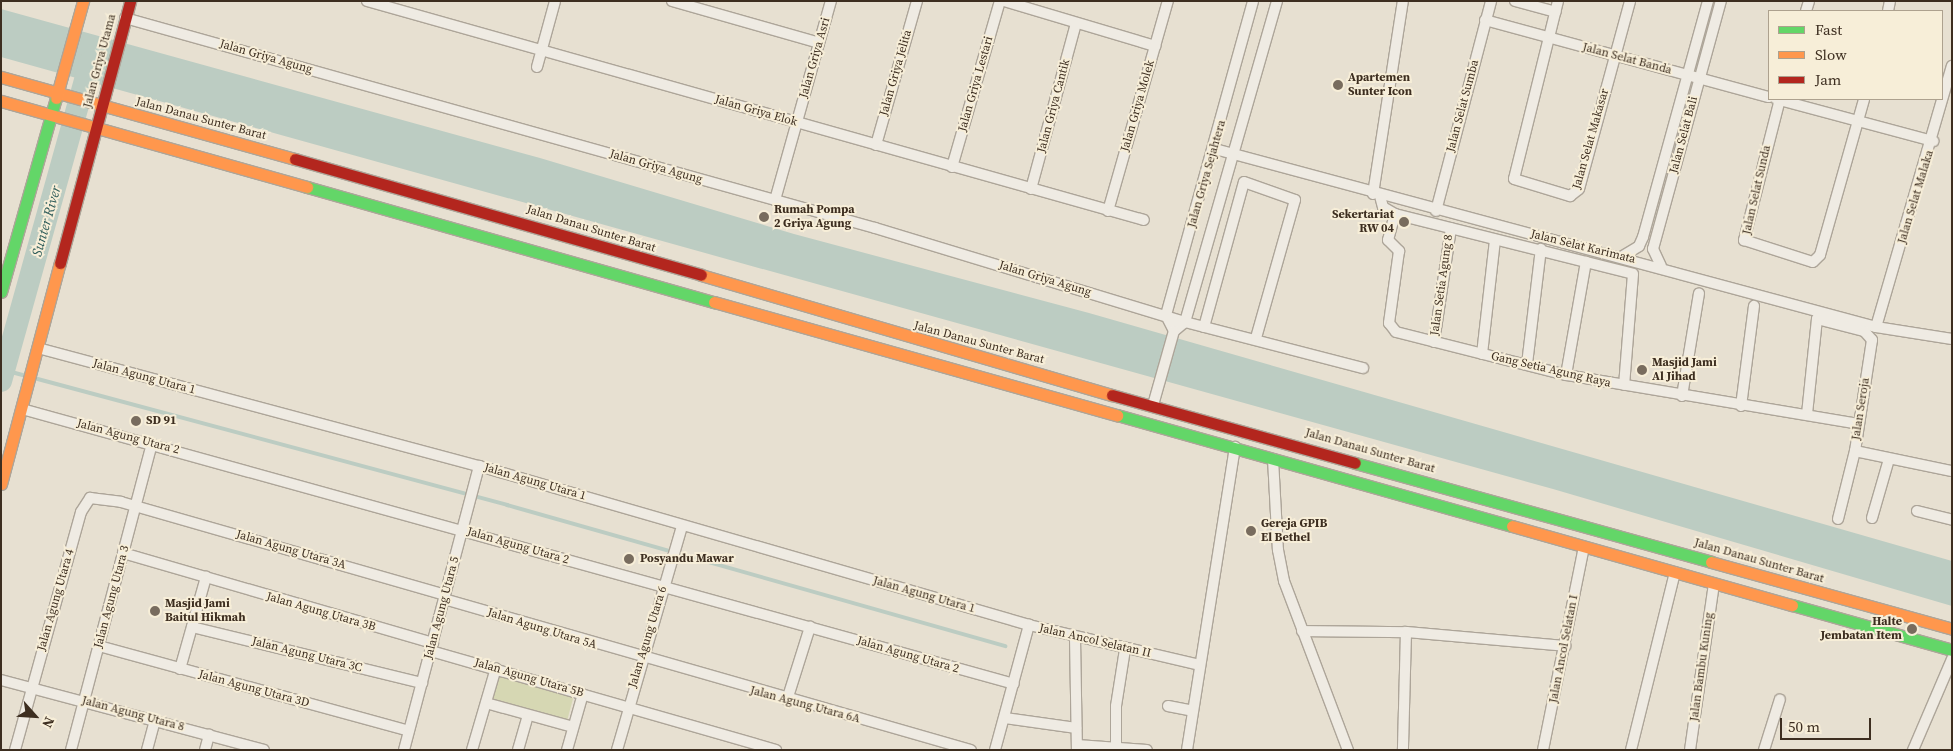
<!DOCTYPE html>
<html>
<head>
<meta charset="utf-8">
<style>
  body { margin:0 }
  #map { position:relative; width:1953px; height:751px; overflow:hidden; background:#e7e0d1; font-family:"Source Serif 4",serif }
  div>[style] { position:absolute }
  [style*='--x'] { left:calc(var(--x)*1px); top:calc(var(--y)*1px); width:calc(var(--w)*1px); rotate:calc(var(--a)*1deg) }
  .green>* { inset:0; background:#d6d7b3 }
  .water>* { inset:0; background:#bcccc2 }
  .stream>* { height:4px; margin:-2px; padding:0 2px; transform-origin:2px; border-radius:2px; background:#bcccc2 }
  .river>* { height:22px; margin:-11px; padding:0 11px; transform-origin:11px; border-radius:11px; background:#bcccc2 }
  .roads { filter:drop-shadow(1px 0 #ada599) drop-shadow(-1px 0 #ada599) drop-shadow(0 1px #ada599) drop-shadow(0 -1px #ada599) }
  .street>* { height:10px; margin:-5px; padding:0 5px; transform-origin:5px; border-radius:5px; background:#efebe3 }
  .fast>* { height:11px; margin:-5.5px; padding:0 5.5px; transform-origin:5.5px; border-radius:5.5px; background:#63d668 }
  .slow>* { height:11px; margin:-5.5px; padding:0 5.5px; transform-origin:5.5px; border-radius:5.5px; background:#ff974d }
  .jam>* { height:11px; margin:-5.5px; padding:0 5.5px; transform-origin:5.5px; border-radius:5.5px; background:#b3261e }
  .dots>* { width:14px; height:14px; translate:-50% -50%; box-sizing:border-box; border:2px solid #f7eed8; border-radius:50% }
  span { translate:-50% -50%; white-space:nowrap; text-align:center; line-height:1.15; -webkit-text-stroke:4px #f7eed8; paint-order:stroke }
  .street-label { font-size:12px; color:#3d2e20 }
  .poi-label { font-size:12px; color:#3d2e20; font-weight:700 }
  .left { translate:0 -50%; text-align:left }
  .right { translate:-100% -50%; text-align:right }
  .water-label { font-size:14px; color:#2f5d5a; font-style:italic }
  .frame { position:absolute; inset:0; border:2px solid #3d2e20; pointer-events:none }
  .legend { position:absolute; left:1768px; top:10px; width:175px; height:90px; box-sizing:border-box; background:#f7eed8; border:1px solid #ada18e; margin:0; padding:6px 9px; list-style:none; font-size:15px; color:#3d2e20 }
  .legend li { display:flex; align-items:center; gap:10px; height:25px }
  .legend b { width:25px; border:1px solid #ada18e }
  .north { position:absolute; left:10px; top:691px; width:50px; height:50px; -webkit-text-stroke:4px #f7eed8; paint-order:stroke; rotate:116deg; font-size:14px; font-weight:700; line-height:20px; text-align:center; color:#3d2e20 }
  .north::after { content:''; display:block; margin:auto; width:18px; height:22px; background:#3d2e20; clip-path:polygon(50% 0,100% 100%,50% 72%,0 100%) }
  .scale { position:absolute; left:1780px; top:718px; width:91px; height:22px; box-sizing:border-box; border:2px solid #3d2e20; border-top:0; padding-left:6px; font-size:15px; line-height:18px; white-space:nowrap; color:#3d2e20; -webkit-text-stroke:4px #f7eed8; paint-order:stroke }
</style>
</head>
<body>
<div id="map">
  <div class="green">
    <i style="clip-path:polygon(499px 674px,574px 695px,567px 721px,492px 700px)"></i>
  </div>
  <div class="water">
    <i style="clip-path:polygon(1px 9px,540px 158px,794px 234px,1089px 313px,1952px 561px,1952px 606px,1553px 489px,1px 57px)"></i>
  </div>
  <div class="stream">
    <i style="--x:4;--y:370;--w:24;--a:15"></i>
    <i style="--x:34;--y:378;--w:490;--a:15"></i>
    <i style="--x:507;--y:505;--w:518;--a:15.81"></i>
  </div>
  <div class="river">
    <i style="--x:1;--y:381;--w:331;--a:-74.4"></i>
  </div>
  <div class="roads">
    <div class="street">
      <i style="--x:367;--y:1;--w:807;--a:15.74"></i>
      <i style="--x:672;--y:1;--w:153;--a:15.9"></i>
      <i style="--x:1004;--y:1;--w:158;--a:16.6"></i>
      <i style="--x:1515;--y:1;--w:42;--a:15"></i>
      <i style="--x:1558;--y:1;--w:183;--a:103.9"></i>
      <i style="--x:1514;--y:179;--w:59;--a:16.9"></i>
      <i style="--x:1570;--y:196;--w:11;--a:-38"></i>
      <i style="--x:1579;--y:189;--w:195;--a:-74.8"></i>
      <i style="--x:1806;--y:11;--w:10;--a:-73"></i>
      <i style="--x:1888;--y:11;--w:10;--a:-79"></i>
      <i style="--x:125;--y:18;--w:779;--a:15.64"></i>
      <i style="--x:875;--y:228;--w:324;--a:16.9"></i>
      <i style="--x:1185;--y:322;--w:184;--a:14.5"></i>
      <i style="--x:1485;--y:20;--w:294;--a:15.2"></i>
      <i style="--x:537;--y:67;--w:68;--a:-74.7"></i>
      <i style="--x:1776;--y:99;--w:163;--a:15"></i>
      <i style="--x:1780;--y:99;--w:146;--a:104.3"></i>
      <i style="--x:1744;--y:240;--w:72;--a:17.7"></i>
      <i style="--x:1813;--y:262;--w:10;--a:-45"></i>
      <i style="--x:1820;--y:255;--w:162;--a:-74.2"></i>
      <i style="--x:876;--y:145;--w:150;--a:-74.1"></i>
      <i style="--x:1215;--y:149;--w:685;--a:15.07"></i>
      <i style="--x:1876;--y:327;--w:77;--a:9"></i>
      <i style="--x:952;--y:167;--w:173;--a:-73.9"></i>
      <i style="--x:1031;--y:189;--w:172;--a:-74.8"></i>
      <i style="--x:1373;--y:194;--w:195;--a:-81.2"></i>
      <i style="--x:1380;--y:196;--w:11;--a:75"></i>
      <i style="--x:1383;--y:207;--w:14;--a:30"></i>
      <i style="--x:1395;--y:214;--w:27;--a:105"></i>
      <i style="--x:1388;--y:240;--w:16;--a:45"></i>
      <i style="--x:1399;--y:251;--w:73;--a:97.9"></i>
      <i style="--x:1389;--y:323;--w:11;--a:52"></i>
      <i style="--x:1396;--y:332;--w:175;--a:14.2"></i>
      <i style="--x:1566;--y:375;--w:296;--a:9.5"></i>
      <i style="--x:775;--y:200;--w:207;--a:-74.3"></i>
      <i style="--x:1108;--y:211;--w:218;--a:-74.1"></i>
      <i style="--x:1436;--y:211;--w:217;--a:-75.3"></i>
      <i style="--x:1395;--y:214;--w:245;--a:14.1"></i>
      <i style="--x:1633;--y:274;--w:111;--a:94.6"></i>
      <i style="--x:1621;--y:257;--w:21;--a:-31"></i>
      <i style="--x:1639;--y:246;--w:10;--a:-66"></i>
      <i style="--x:1643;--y:237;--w:245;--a:-74.6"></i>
      <i style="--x:1661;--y:266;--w:19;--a:-115"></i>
      <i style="--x:1653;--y:249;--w:257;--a:-74.7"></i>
      <i style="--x:1204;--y:327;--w:150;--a:-74.6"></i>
      <i style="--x:1244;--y:182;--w:54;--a:19.4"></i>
      <i style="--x:1295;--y:200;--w:143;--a:105.8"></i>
      <i style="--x:1876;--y:327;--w:272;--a:-73.8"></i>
      <i style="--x:1174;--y:331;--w:14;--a:-39"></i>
      <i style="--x:1185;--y:322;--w:334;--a:-74"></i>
      <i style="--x:1174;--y:331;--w:18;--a:-117"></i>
      <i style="--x:1166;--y:315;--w:326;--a:-74.5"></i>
      <i style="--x:1434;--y:342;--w:115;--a:-81.5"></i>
      <i style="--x:38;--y:348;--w:457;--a:15"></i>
      <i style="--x:479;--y:466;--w:573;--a:16.12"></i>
      <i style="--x:1029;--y:625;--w:175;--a:13.2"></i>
      <i style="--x:1482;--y:354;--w:115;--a:-83.5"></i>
      <i style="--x:1527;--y:364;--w:116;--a:-83.1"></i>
      <i style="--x:1566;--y:375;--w:115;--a:-80"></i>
      <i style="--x:1682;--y:396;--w:104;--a:-80.6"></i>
      <i style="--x:1153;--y:405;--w:77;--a:-74.2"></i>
      <i style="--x:1741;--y:406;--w:101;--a:-82.6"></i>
      <i style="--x:22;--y:409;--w:1029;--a:15.49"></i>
      <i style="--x:1807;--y:414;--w:96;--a:-84"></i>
      <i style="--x:1817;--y:319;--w:49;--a:14.3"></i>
      <i style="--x:1864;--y:331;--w:12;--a:48"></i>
      <i style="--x:1872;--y:340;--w:112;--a:98.7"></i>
      <i style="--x:1855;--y:451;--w:99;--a:11.7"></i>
      <i style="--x:1273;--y:459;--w:91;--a:86.9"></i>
      <i style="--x:1278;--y:550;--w:32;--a:79"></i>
      <i style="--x:1284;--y:581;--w:181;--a:69.3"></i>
      <i style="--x:1917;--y:511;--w:36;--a:14"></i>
      <i style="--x:1872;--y:518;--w:61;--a:-73.9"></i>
      <i style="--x:1838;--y:519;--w:70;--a:-76"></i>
      <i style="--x:123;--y:553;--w:323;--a:16.2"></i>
      <i style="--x:444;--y:599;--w:548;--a:15.99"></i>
      <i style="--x:192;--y:627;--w:237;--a:13.7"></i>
      <i style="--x:1302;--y:631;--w:104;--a:0.6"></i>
      <i style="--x:1406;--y:632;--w:118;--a:91.5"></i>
      <i style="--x:1406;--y:632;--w:160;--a:5"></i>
      <i style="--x:1075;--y:638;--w:112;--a:89"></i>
      <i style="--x:99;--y:646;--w:321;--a:15.3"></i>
      <i style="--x:431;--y:651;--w:359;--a:16"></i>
      <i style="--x:180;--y:669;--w:96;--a:-74.2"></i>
      <i style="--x:1;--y:680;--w:272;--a:14.9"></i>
      <i style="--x:787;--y:700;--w:77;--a:-72.5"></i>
      <i style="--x:486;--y:703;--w:90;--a:15.4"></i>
      <i style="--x:1168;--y:706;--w:25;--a:11"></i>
      <i style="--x:1005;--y:718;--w:72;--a:8"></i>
      <i style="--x:1077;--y:745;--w:70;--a:4.1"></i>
      <i style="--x:1116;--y:748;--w:42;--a:-90"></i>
      <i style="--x:1116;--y:706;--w:58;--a:-81"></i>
      <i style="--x:15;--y:750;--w:247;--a:-74.5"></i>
      <i style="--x:81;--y:512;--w:17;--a:-57"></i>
      <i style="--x:90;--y:498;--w:31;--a:7"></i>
      <i style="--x:121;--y:502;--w:337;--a:16"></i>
      <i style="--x:71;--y:750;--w:317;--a:-75.2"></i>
      <i style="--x:147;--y:750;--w:31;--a:-75"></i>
      <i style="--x:205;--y:750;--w:16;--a:-75"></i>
      <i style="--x:404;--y:750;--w:294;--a:-75.2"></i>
      <i style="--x:472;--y:750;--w:85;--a:-73.7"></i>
      <i style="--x:518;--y:750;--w:36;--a:-74"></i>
      <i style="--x:567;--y:750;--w:58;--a:-74.1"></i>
      <i style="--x:617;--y:750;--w:233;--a:-73.8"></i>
      <i style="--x:995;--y:750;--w:130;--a:-74.8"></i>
      <i style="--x:1187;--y:750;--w:307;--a:-81"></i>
      <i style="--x:1543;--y:750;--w:207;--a:-78.6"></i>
      <i style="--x:1631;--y:750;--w:183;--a:-76.1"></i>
      <i style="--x:1690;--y:750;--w:168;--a:-81.8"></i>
      <i style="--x:1764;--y:750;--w:53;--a:-72.6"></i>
      <i style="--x:1913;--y:750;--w:99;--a:-66.8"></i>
    </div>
    <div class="fast">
      <i style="--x:307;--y:187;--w:423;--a:15.8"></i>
      <i style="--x:1;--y:292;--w:202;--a:-74.2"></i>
      <i style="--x:1117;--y:415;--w:410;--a:15.7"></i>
      <i style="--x:1355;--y:463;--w:370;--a:15.5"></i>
      <i style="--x:1792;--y:605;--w:166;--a:15.7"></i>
    </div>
    <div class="slow">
      <i style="--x:1;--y:77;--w:305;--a:15.6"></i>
      <i style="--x:56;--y:98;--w:101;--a:-74.4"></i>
      <i style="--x:1;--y:101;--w:318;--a:15.7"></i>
      <i style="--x:701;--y:275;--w:428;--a:16.3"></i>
      <i style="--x:714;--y:302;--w:419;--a:15.7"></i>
      <i style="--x:1;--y:484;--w:229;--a:-75.1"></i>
      <i style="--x:1512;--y:526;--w:291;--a:15.8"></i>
      <i style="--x:1711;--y:562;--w:250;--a:15.5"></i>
    </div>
    <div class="jam">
      <i style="--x:295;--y:159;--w:422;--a:15.9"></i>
      <i style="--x:60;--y:263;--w:271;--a:-75"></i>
      <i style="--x:1112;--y:395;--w:252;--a:15.6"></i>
    </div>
  </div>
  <div class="dots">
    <i style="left:1338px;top:85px;background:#786c5e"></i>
    <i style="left:764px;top:217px;background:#786c5e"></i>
    <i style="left:1404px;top:222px;background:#786c5e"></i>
    <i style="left:1642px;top:370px;background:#786c5e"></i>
    <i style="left:136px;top:421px;background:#786c5e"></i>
    <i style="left:1251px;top:531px;background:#786c5e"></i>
    <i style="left:629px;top:559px;background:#786c5e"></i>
    <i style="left:155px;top:611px;background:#786c5e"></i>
    <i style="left:1912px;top:629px;background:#786c5e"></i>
  </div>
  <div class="street-label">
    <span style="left:266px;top:57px;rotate:16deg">Jalan Griya Agung</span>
    <span style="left:815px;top:58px;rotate:-74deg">Jalan Griya Asri</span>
    <span style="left:1627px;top:59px;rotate:15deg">Jalan Selat Banda</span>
    <span style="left:100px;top:61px;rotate:-75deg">Jalan Griya Utama</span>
    <span style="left:896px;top:73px;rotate:-74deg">Jalan Griya Jelita</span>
    <span style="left:976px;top:84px;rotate:-74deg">Jalan Griya Lestari</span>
    <span style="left:1054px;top:106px;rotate:-75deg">Jalan Griya Cantik</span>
    <span style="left:1138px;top:106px;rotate:-74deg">Jalan Griya Molek</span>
    <span style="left:1463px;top:106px;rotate:-75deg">Jalan Selat Sumba</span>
    <span style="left:756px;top:111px;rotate:16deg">Jalan Griya Elok</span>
    <span style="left:201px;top:119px;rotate:15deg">Jalan Danau Sunter Barat</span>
    <span style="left:1684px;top:135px;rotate:-75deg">Jalan Selat Bali</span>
    <span style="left:1591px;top:139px;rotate:-74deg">Jalan Selat Makasar</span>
    <span style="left:656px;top:167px;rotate:16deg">Jalan Griya Agung</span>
    <span style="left:1207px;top:174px;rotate:-74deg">Jalan Griya Sejahtera</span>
    <span style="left:1757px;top:190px;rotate:-77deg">Jalan Selat Sunda</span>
    <span style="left:1916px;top:197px;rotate:-73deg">Jalan Selat Malaka</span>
    <span style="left:591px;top:229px;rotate:17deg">Jalan Danau Sunter Barat</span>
    <span style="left:1583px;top:247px;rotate:14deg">Jalan Selat Karimata</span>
    <span style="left:1045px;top:279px;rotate:17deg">Jalan Griya Agung</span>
    <span style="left:1442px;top:285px;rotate:-82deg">Jalan Setia Agung 8</span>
    <span style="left:979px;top:343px;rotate:15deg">Jalan Danau Sunter Barat</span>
    <span style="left:1551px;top:370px;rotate:13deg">Gang Setia Agung Raya</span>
    <span style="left:144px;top:377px;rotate:15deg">Jalan Agung Utara 1</span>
    <span style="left:1861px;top:409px;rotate:-81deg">Jalan Seroja</span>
    <span style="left:128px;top:437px;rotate:15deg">Jalan Agung Utara 2</span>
    <span style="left:1370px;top:451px;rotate:16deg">Jalan Danau Sunter Barat</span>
    <span style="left:535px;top:482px;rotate:16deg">Jalan Agung Utara 1</span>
    <span style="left:518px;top:546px;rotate:16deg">Jalan Agung Utara 2</span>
    <span style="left:291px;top:550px;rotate:16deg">Jalan Agung Utara 3A</span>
    <span style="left:1759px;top:561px;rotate:16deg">Jalan Danau Sunter Barat</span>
    <span style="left:924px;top:595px;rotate:16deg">Jalan Agung Utara 1</span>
    <span style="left:112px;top:597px;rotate:-75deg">Jalan Agung Utara 3</span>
    <span style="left:56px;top:600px;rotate:-74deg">Jalan Agung Utara 4</span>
    <span style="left:442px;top:608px;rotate:-75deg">Jalan Agung Utara 5</span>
    <span style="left:321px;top:612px;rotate:16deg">Jalan Agung Utara 3B</span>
    <span style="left:542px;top:629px;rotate:17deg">Jalan Agung Utara 5A</span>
    <span style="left:648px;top:637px;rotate:-73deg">Jalan Agung Utara 6</span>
    <span style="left:1095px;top:641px;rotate:13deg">Jalan Ancol Selatan II</span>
    <span style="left:1564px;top:649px;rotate:-79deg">Jalan Ancol Selatan I</span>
    <span style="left:307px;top:655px;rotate:14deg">Jalan Agung Utara 3C</span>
    <span style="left:908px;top:655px;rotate:16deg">Jalan Agung Utara 2</span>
    <span style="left:1702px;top:667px;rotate:-82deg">Jalan Bambu Kuning</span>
    <span style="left:529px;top:678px;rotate:16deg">Jalan Agung Utara 5B</span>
    <span style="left:254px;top:689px;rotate:15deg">Jalan Agung Utara 3D</span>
    <span style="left:805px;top:705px;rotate:15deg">Jalan Agung Utara 6A</span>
    <span style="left:133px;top:714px;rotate:15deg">Jalan Agung Utara 8</span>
  </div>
  <div class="poi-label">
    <span class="left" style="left:1348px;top:85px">Apartemen<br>Sunter Icon</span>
    <span class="left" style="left:774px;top:217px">Rumah Pompa<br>2 Griya Agung</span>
    <span class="right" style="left:1394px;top:222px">Sekertariat<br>RW 04</span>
    <span class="left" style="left:1652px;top:370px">Masjid Jami<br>Al Jihad</span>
    <span class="left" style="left:146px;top:421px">SD 91</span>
    <span class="left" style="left:1261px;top:531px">Gereja GPIB<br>El Bethel</span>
    <span class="left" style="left:640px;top:559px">Posyandu Mawar</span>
    <span class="left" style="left:165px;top:611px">Masjid Jami<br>Baitul Hikmah</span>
    <span class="right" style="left:1902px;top:629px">Halte<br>Jembatan Item</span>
  </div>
  <div class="water-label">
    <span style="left:46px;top:221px;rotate:-74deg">Sunter River</span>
  </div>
  <div class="frame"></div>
  <ul class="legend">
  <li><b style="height:6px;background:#63d668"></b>Fast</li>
  <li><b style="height:6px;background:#ff974d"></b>Slow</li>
  <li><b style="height:6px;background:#b3261e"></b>Jam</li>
  </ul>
  <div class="north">N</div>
  <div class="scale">50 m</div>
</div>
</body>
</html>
